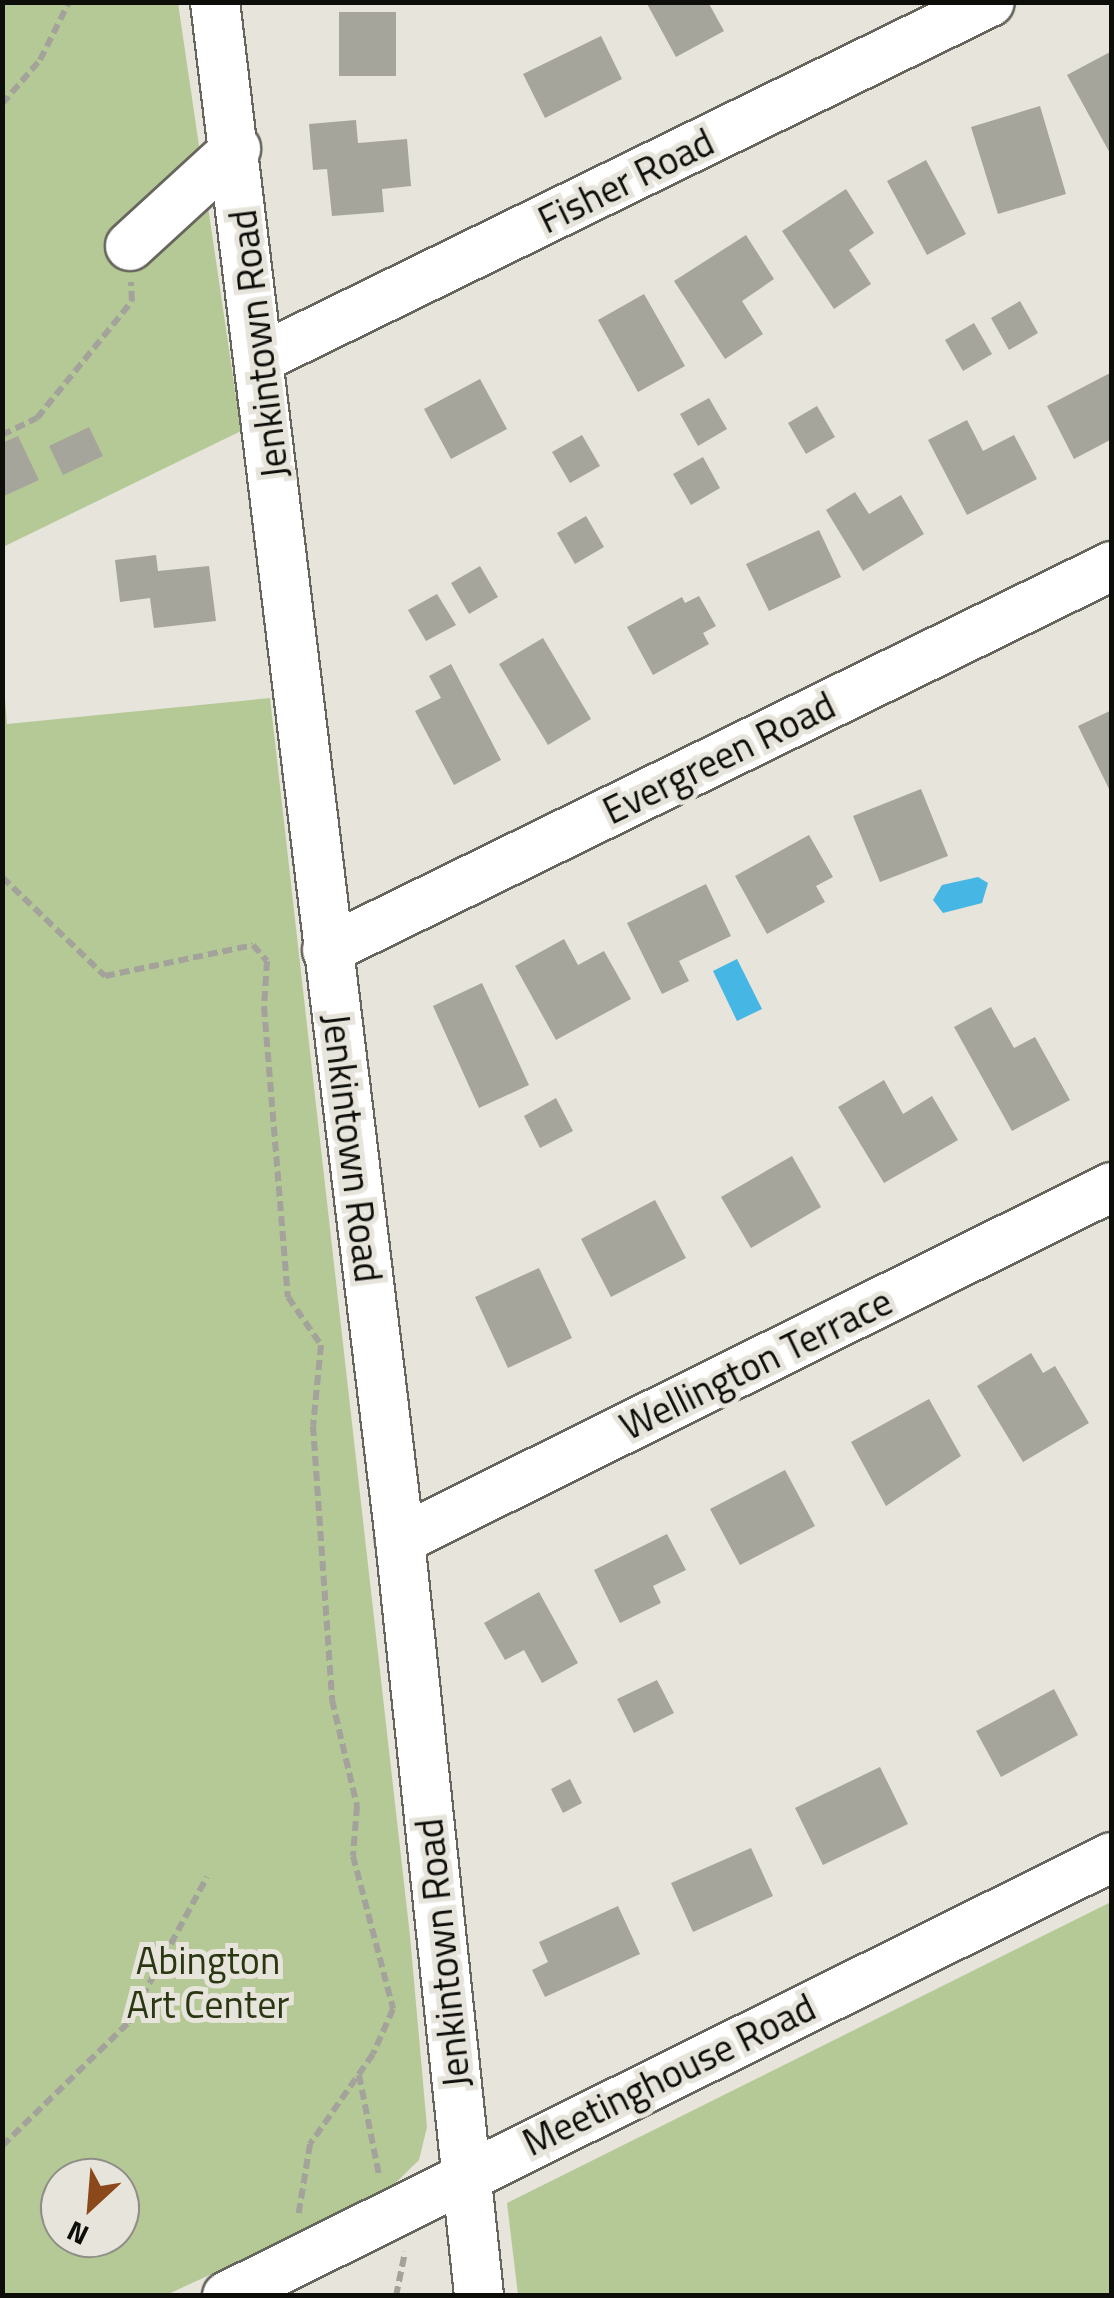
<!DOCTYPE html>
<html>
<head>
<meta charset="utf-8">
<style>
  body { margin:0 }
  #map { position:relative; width:1114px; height:2298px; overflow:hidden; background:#e6e4db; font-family:"Titillium Web",sans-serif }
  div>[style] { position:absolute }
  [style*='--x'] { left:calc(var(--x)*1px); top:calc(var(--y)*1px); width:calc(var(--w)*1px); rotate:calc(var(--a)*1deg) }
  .green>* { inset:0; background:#b5c996 }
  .water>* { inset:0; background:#46b6e4 }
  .building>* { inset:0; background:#a6a59c }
  .path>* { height:6px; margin-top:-3px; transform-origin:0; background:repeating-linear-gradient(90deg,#a3a29b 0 10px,transparent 0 15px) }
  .roads { filter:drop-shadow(2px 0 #67665e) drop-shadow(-2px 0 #67665e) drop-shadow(0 2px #67665e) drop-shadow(0 -2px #67665e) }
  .minor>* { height:48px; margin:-24px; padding:0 24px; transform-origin:24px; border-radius:24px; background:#fff }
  span { translate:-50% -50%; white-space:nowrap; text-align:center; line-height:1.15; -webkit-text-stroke:10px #e6e4db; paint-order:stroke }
  .street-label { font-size:38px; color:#0d0d0a }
  .park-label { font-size:38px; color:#2a3712 }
  .frame { position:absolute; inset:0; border:5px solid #0d0d0a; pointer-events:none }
  .north { position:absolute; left:40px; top:2158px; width:100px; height:100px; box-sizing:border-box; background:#e6e4db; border:2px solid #8f8e87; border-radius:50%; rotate:206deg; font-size:28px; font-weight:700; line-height:40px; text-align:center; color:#0d0d0a }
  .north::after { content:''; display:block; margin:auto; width:35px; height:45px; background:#8b481a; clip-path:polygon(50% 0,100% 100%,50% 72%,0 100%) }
</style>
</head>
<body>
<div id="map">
  <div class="green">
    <i style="clip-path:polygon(2px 3px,178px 3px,241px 431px,3px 547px)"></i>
    <i style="clip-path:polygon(evenodd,2px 663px,7px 724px,270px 698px,410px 1936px,427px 2127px,419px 2160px,382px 2196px,166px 2295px,3px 2295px,2px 663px,60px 2178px,120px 2178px,120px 2238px,60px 2238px,60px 2178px)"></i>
    <i style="clip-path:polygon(1111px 1902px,1111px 2295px,518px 2295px,507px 2203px)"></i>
  </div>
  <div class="water">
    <i style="clip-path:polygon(978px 877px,988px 883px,982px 903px,943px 913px,933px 900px,942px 885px)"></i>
    <i style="clip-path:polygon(737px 959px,762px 1009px,737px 1021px,713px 971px)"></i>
  </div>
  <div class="building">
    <i style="clip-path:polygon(646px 2px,708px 2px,724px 31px,676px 57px)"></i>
    <i style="clip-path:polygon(339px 12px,396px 12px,396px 76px,339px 76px)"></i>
    <i style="clip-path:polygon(601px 36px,622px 79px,545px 118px,523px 74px)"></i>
    <i style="clip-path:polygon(1112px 51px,1112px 157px,1067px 75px)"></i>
    <i style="clip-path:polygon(1040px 106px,1066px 194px,998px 214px,971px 127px)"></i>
    <i style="clip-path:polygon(356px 120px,358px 143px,407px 139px,411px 186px,382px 189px,384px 212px,332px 216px,327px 169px,313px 170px,309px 124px)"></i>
    <i style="clip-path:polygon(926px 160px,966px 234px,927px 255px,887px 181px)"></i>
    <i style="clip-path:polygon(846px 189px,874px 233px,849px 250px,871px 284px,834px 309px,782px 231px)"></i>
    <i style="clip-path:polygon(746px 235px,774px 279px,742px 301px,763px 334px,725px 359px,674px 281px)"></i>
    <i style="clip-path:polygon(644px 294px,685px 366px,638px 392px,598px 320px)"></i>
    <i style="clip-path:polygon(1020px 301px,1038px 333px,1009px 350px,991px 318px)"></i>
    <i style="clip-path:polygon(974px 323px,992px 354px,963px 371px,945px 340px)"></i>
    <i style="clip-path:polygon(1112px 372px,1112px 439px,1074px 459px,1047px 406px)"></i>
    <i style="clip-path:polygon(480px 379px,507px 429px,451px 459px,424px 409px)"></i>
    <i style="clip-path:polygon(709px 398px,727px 429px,698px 446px,680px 414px)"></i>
    <i style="clip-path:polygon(817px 406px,835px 437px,806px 454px,788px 423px)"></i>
    <i style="clip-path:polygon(967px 420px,983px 451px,1014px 435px,1037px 479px,967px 515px,928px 440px)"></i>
    <i style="clip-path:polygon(89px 427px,103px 456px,63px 475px,49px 446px)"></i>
    <i style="clip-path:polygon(582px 435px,600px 466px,570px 483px,552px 452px)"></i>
    <i style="clip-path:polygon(18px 436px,39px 480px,2px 497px,2px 443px)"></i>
    <i style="clip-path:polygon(703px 457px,720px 488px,691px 505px,673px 474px)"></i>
    <i style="clip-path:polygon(855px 492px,869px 514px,901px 495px,924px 534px,863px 571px,826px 510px)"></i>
    <i style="clip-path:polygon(586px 516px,604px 547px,575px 564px,557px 533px)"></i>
    <i style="clip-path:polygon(819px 530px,841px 577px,769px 611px,746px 564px)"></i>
    <i style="clip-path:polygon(156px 555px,158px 571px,209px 566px,216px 621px,154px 628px,150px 598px,120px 602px,115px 560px)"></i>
    <i style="clip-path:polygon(480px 566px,498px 597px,469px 614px,451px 583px)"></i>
    <i style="clip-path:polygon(437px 594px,456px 625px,426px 641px,408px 610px)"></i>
    <i style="clip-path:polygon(699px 596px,716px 626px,703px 633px,709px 644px,653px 675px,627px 627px,682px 597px,685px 603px)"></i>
    <i style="clip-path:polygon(543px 638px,591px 719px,548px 745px,499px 664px)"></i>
    <i style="clip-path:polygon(451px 664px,501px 760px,454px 785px,415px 711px,441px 698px,429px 676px)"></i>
    <i style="clip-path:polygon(1112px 710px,1112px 795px,1078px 726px)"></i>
    <i style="clip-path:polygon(921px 789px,948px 856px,880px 882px,853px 816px)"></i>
    <i style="clip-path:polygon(809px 835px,833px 877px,816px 886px,825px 902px,767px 934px,735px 876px)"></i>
    <i style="clip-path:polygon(706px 884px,731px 936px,679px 961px,689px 981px,662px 994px,627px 923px)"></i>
    <i style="clip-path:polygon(564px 939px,578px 965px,604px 951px,631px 999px,556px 1040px,515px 966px)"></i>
    <i style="clip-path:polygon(482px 983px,529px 1085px,479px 1108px,433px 1006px)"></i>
    <i style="clip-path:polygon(991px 1007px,1014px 1048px,1035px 1037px,1070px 1100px,1012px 1131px,954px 1027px)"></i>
    <i style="clip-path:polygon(884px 1080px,903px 1114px,932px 1096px,958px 1140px,884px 1183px,838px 1107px)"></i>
    <i style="clip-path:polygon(556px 1098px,573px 1131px,540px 1148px,524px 1116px)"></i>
    <i style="clip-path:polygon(792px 1156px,821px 1207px,751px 1248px,721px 1197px)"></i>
    <i style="clip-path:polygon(655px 1200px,686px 1258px,611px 1297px,581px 1239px)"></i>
    <i style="clip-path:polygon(539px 1268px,572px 1338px,508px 1368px,475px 1297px)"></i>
    <i style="clip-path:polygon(1031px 1353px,1043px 1373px,1055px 1366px,1089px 1423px,1023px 1462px,977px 1386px)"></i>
    <i style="clip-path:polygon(929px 1399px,961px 1456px,886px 1506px,851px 1442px)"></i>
    <i style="clip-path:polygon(785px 1470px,815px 1526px,740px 1565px,710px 1509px)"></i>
    <i style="clip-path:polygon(667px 1534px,686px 1570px,653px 1586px,661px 1603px,620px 1623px,594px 1570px)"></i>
    <i style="clip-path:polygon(539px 1592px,578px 1663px,542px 1683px,524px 1650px,505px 1660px,484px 1623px)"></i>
    <i style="clip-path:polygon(657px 1680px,674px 1713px,634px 1733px,617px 1699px)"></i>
    <i style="clip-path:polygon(1054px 1689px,1078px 1735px,1001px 1777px,976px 1731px)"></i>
    <i style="clip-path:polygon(880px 1767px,908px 1824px,823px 1865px,795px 1808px)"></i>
    <i style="clip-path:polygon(570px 1779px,582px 1803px,563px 1813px,551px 1789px)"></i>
    <i style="clip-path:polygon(751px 1848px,773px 1896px,693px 1932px,671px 1883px)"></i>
    <i style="clip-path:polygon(618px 1906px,640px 1954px,545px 1997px,532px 1970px,548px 1962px,539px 1942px)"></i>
  </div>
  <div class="path">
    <i style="--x:2;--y:104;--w:58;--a:-49.2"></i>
    <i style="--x:40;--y:60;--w:65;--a:-63.4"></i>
    <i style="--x:2;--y:435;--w:39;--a:-26"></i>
    <i style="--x:37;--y:418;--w:151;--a:-50.9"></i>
    <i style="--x:132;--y:301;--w:19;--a:-93"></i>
    <i style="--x:2;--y:877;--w:143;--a:43.9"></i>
    <i style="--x:105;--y:976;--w:151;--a:-11.8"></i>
    <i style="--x:253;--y:945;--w:21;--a:49"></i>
    <i style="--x:267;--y:961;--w:46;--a:93.7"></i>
    <i style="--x:264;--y:1007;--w:291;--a:85.3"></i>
    <i style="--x:288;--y:1297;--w:58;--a:55.5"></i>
    <i style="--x:321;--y:1345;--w:81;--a:95.6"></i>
    <i style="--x:313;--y:1426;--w:275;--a:86"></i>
    <i style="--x:332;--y:1700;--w:109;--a:76.7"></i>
    <i style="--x:357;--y:1806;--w:50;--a:94.6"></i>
    <i style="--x:353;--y:1856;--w:158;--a:75.3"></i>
    <i style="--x:393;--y:2009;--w:49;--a:114"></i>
    <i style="--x:373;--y:2054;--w:110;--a:125"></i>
    <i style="--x:310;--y:2144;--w:74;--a:99.3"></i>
    <i style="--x:359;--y:2075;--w:102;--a:78.7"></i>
    <i style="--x:2;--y:2146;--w:176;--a:-44.3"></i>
    <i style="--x:128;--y:2023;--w:166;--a:-61.6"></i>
    <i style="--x:396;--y:2296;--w:45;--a:-78.4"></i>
  </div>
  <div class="roads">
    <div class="minor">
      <i style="--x:215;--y:2;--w:1549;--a:83.14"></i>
      <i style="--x:400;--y:1540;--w:760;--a:84.03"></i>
      <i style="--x:130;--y:246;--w:144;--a:-42.5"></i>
      <i style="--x:261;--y:358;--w:811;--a:-26.03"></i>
      <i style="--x:327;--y:950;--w:874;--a:-26.07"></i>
      <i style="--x:400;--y:1540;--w:795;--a:-26.37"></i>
      <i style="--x:227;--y:2296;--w:988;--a:-26.38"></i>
    </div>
  </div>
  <div class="street-label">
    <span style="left:626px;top:181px;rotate:-26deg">Fisher Road</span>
    <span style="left:259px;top:344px;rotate:-97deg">Jenkintown Road</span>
    <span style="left:719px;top:758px;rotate:-26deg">Evergreen Road</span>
    <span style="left:352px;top:1148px;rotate:83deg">Jenkintown Road</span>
    <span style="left:756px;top:1364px;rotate:-26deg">Wellington Terrace</span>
    <span style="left:443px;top:1953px;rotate:-96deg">Jenkintown Road</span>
    <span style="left:669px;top:2075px;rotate:-26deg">Meetinghouse Road</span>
  </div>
  <div class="park-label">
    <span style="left:208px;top:1983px">Abington<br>Art Center</span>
  </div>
  <div class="frame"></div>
  <div class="north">N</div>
</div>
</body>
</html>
